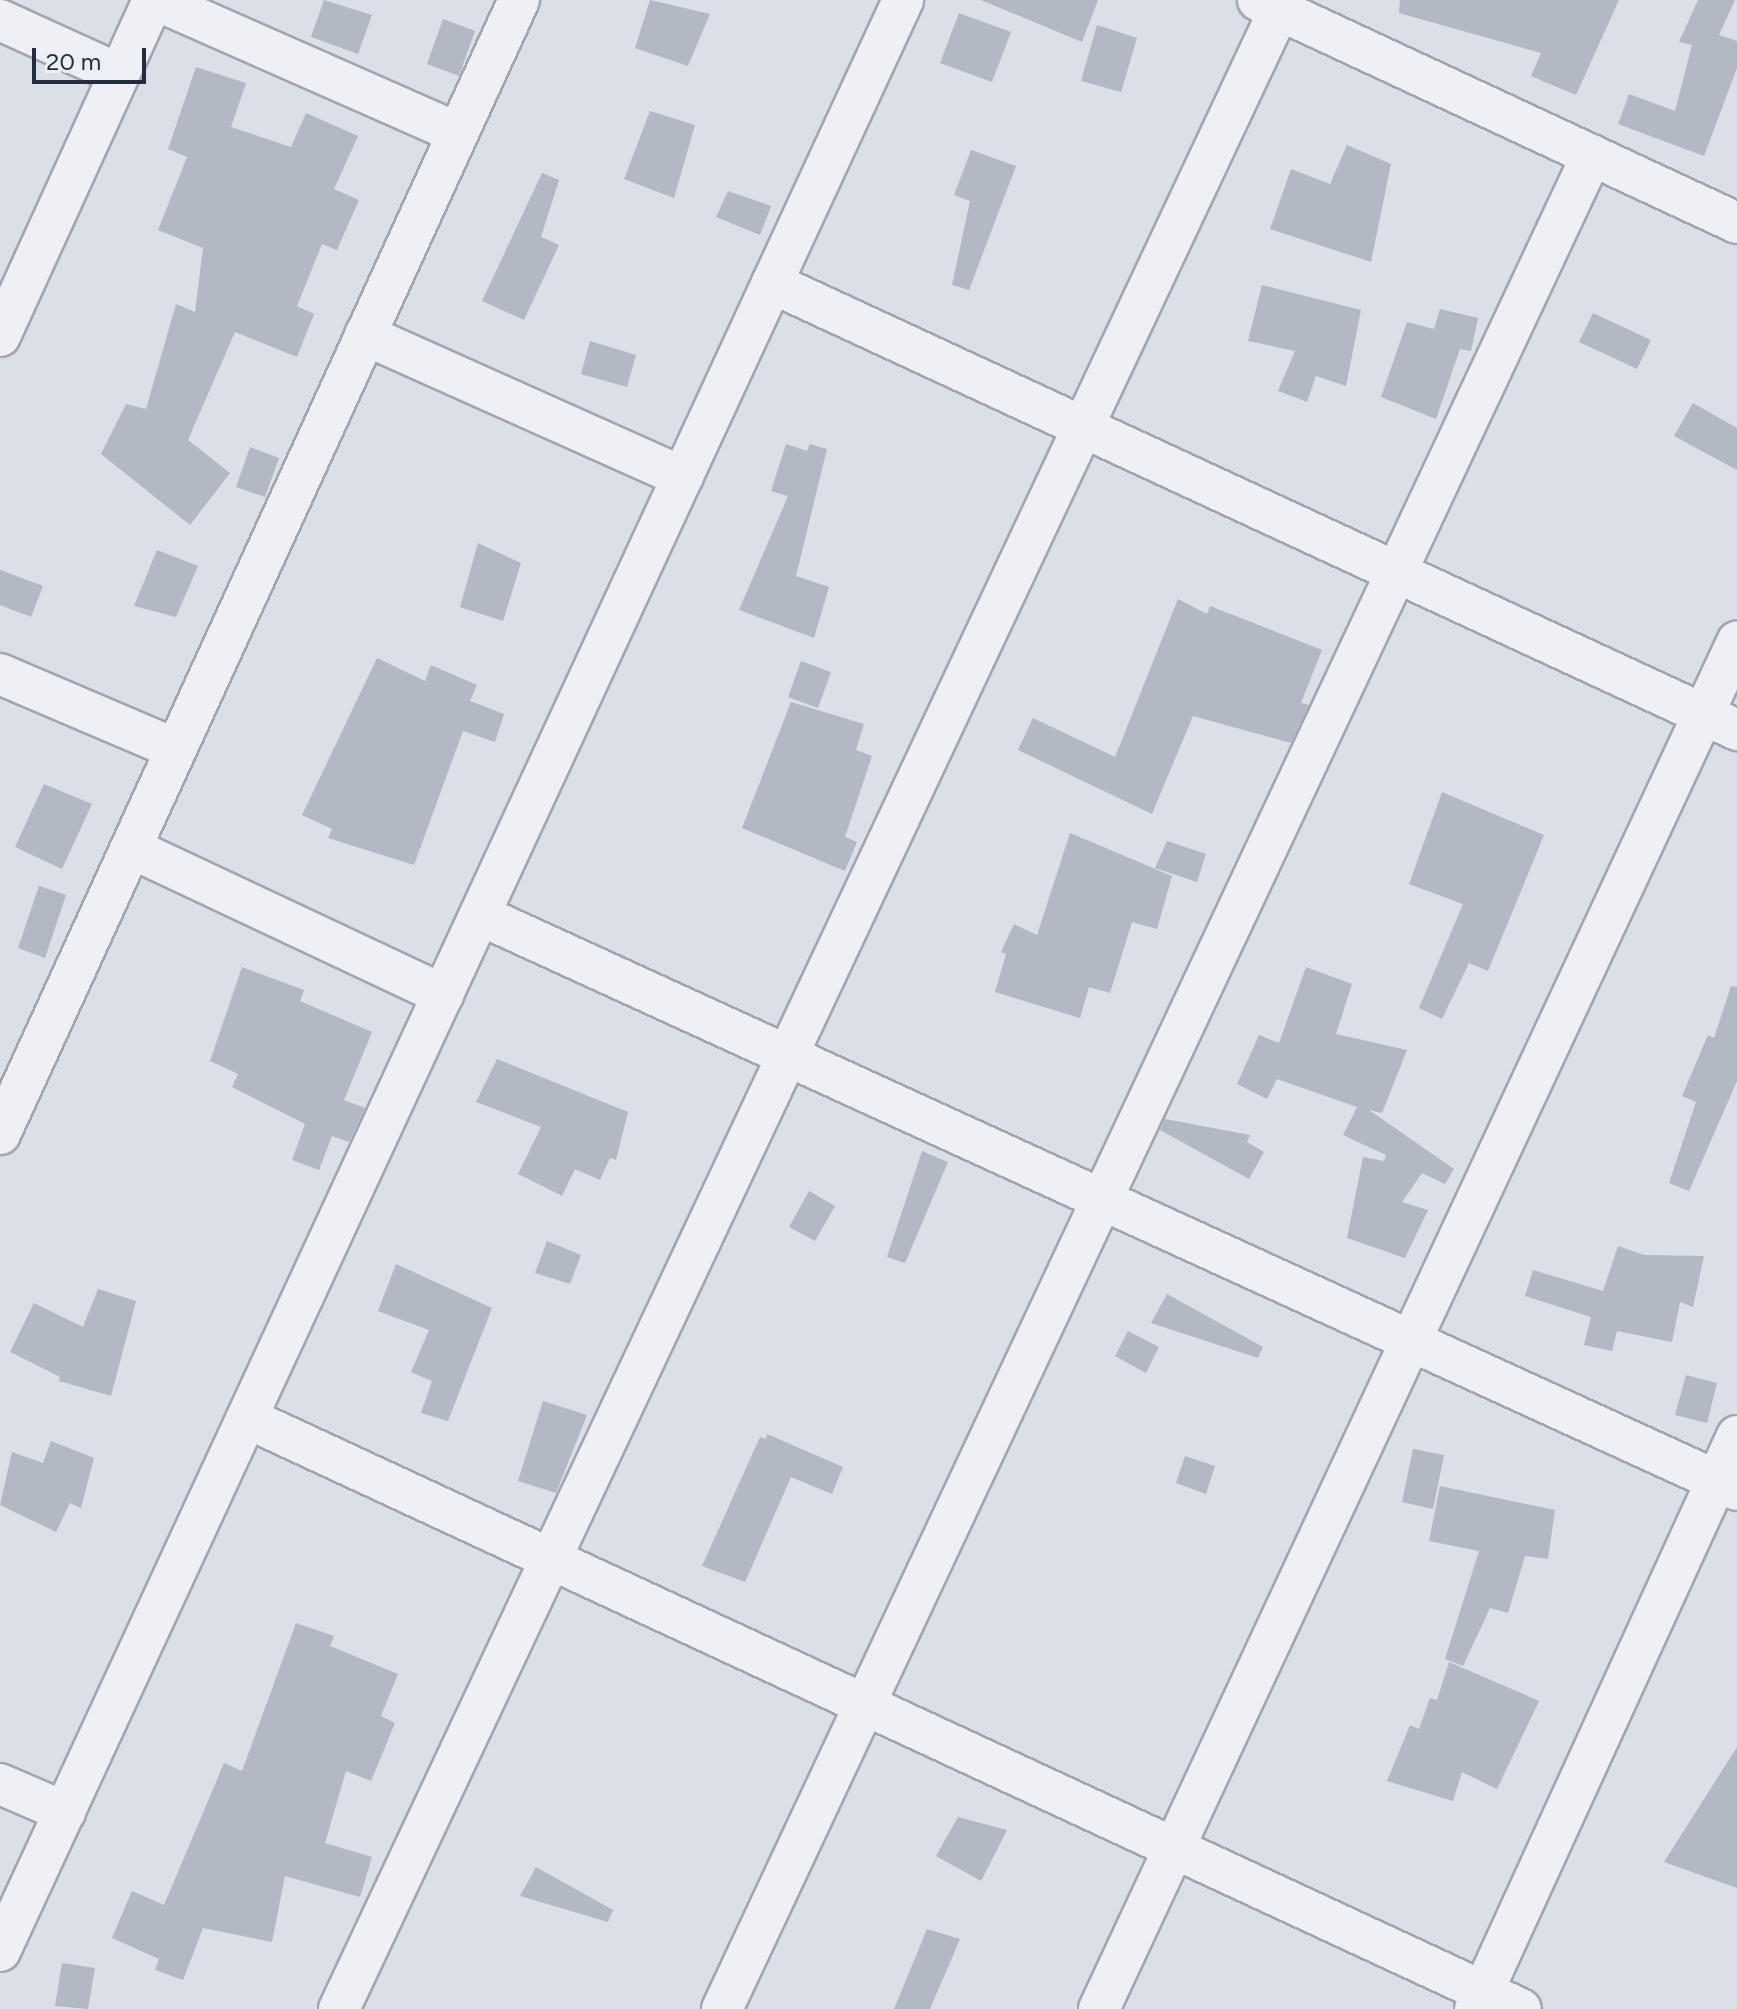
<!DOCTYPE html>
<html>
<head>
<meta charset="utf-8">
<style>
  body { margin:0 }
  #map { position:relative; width:1737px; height:2009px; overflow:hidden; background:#dbdfe7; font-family:Figtree,sans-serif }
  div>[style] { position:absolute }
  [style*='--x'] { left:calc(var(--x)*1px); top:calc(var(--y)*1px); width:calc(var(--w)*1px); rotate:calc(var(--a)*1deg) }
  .building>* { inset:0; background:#b2b8c4 }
  .roads { filter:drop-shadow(2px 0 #a1a6b1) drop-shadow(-2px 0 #a1a6b1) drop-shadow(0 2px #a1a6b1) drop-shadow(0 -2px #a1a6b1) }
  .street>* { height:40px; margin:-20px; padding:0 20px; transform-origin:20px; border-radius:20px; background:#eef0f5 }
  span { translate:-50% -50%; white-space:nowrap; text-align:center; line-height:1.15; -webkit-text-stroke:6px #ebeef4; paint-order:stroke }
  .scale { position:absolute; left:32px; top:48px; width:114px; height:36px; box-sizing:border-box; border:4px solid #252c3d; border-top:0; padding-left:10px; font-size:24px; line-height:28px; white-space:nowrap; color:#252c3d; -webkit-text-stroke:6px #ebeef4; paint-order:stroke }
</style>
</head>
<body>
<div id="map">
  <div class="building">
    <i style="clip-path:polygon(324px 0,372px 15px,358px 54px,311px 37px)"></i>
    <i style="clip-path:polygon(650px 0,710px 14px,688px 66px,635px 48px)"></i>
    <i style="clip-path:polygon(981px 0,1098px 0,1082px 42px)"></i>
    <i style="clip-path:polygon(1400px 0,1619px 0,1576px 95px,1531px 76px,1541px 53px,1399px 13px)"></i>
    <i style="clip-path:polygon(1698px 0,1735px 0,1719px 35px,1737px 41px,1737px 68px,1704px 156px,1618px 124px,1629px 94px,1675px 111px,1692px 45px,1679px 42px)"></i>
    <i style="clip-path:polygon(959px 13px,1011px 32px,992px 82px,940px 63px)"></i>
    <i style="clip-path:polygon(443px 19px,475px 31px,459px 76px,427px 64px)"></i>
    <i style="clip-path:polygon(1097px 25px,1137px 38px,1121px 92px,1081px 81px)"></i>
    <i style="clip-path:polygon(196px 67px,246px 83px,231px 127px,291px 147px,306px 113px,358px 136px,334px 189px,359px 200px,337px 250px,322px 244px,297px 306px,314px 314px,297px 357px,235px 332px,188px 440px,230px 473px,190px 525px,101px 454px,126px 404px,146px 409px,176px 304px,195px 312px,203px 248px,158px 230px,187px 157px,168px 149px)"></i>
    <i style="clip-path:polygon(650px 111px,695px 125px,674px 198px,624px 179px)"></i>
    <i style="clip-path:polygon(1347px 145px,1391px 164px,1371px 262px,1270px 229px,1291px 169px,1330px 184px)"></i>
    <i style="clip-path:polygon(971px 150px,1016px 166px,969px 290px,952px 285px,970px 201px,954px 195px)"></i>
    <i style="clip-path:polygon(542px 173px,559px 180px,541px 237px,559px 245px,524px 320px,482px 301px)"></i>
    <i style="clip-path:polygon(728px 191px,771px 206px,760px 235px,716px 217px)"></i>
    <i style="clip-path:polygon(1262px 285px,1361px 310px,1346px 386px,1316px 376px,1307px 402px,1278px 391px,1295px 351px,1248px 341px)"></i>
    <i style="clip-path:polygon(1440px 309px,1478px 318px,1471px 351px,1460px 349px,1436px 419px,1381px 397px,1407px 322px,1434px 329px)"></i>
    <i style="clip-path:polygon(1593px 313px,1651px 340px,1637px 369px,1579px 342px)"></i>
    <i style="clip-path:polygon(590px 341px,636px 355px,627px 387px,581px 374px)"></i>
    <i style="clip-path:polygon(1693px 403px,1737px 428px,1737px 470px,1674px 436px)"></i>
    <i style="clip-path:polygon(786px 444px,807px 451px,810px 444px,827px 449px,796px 576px,829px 587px,814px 638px,739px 610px,788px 496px,771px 491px)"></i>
    <i style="clip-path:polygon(250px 447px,279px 458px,265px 497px,236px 487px)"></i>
    <i style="clip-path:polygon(478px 543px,521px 563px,503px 621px,460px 607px)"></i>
    <i style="clip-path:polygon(157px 550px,198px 566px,176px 617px,134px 606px)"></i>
    <i style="clip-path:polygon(0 570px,43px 586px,31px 617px,0 605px)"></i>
    <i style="clip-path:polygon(1178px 599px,1207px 614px,1210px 606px,1322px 650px,1301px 703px,1309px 705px,1291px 743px,1193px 716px,1152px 814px,1018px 750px,1033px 718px,1115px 757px)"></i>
    <i style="clip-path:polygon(377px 658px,425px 681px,431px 665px,477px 685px,470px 701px,504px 714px,495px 742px,463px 731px,414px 865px,328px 838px,332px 829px,302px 815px)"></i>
    <i style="clip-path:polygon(801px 661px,831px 672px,818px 708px,788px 697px)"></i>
    <i style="clip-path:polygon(791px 702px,864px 724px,856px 750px,872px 756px,845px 837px,857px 842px,845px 871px,742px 828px)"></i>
    <i style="clip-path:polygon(44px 784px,92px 804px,62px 869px,15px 847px)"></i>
    <i style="clip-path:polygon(1442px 792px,1544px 835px,1488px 971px,1469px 963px,1442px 1019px,1419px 1008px,1463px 904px,1409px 884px)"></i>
    <i style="clip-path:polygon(1070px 833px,1172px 876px,1157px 929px,1132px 922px,1110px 993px,1089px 987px,1080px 1018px,995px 992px,1006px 954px,1001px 952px,1014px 924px,1037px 935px)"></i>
    <i style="clip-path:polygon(1167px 841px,1206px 854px,1197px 882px,1155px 868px)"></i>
    <i style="clip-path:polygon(39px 886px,66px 895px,45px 958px,18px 948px)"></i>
    <i style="clip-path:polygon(242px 967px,304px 990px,300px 1001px,372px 1032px,344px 1100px,365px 1108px,349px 1142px,332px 1136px,319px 1170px,292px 1160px,305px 1124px,232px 1087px,238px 1074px,210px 1061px)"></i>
    <i style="clip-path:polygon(1306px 967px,1352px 984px,1336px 1034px,1407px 1050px,1382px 1113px,1369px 1110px,1454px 1169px,1445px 1184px,1422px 1173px,1402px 1202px,1428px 1210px,1405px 1258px,1347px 1238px,1363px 1157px,1384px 1161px,1386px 1155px,1343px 1135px,1357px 1107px,1277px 1079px,1267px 1099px,1237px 1084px,1259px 1035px,1279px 1043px)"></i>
    <i style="clip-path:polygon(1731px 986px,1737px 987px,1737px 1081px,1689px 1191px,1669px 1183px,1696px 1102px,1682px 1096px,1708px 1035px,1714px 1038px)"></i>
    <i style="clip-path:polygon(497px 1059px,628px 1112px,616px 1160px,610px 1158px,600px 1180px,575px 1169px,562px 1196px,518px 1174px,541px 1127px,476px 1102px)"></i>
    <i style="clip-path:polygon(1165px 1119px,1250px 1135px,1247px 1142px,1264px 1152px,1249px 1179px,1160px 1130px)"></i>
    <i style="clip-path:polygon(922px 1151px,948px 1162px,905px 1263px,887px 1257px)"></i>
    <i style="clip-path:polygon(809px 1191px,835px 1206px,815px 1241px,789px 1227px)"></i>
    <i style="clip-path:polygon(547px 1241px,581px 1255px,570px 1284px,535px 1273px)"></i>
    <i style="clip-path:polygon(1618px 1246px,1644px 1255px,1704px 1256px,1693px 1307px,1680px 1302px,1672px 1342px,1617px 1331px,1612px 1351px,1584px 1345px,1591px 1317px,1525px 1296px,1533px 1270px,1603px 1291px)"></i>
    <i style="clip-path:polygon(396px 1264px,492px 1308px,448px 1421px,421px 1413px,432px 1381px,411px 1372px,429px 1330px,378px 1311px)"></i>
    <i style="clip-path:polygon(98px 1289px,136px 1301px,111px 1396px,59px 1381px,60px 1377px,10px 1352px,34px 1303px,83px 1327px)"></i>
    <i style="clip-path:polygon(1167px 1294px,1263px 1347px,1258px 1358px,1151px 1323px)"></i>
    <i style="clip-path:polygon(1128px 1331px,1159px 1347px,1146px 1373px,1115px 1356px)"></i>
    <i style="clip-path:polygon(1686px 1375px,1717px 1383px,1707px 1423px,1675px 1415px)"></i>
    <i style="clip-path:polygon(543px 1401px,587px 1415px,556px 1493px,518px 1481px)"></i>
    <i style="clip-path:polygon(767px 1434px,843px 1467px,832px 1494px,791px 1477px,745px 1582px,702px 1566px,760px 1437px,766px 1439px)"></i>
    <i style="clip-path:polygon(51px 1441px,94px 1458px,81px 1508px,70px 1503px,56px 1532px,0 1505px,12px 1452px,43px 1463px)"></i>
    <i style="clip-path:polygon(1413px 1449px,1444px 1455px,1433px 1509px,1402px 1502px)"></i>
    <i style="clip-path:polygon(1185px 1456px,1215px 1466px,1206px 1494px,1176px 1483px)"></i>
    <i style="clip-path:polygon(1440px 1486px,1555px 1510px,1548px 1559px,1525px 1556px,1508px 1613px,1490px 1608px,1463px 1666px,1445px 1659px,1479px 1551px,1429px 1541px)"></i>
    <i style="clip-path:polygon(296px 1623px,334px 1636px,330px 1646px,398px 1674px,381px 1716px,395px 1723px,371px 1781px,346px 1771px,325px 1843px,372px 1857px,360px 1897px,285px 1876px,272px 1942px,203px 1928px,183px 1980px,155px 1970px,159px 1959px,112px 1938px,132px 1891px,164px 1905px,224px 1763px,242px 1771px)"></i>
    <i style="clip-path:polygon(1449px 1662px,1539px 1701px,1497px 1789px,1462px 1772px,1453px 1801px,1387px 1781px,1410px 1725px,1419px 1729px,1430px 1698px,1437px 1700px)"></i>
    <i style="clip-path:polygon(1737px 1747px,1737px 1888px,1664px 1862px)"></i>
    <i style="clip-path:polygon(958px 1817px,1007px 1830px,981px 1881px,936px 1856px)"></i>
    <i style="clip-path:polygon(536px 1867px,613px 1910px,608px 1922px,520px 1896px)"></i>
    <i style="clip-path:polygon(927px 1929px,960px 1939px,930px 2009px,894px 2009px)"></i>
    <i style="clip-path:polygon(62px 1963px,95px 1968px,88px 2009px,55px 2006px)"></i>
  </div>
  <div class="roads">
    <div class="street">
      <i style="--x:156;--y:0;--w:329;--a:23.8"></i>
      <i style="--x:1258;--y:0;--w:528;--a:24.96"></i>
      <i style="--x:0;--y:20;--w:131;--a:24.4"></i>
      <i style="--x:772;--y:283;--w:1064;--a:24.85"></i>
      <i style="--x:365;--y:335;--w:348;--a:24.1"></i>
      <i style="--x:0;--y:336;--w:369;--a:-65.5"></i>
      <i style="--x:0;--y:674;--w:191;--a:23.1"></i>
      <i style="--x:131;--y:848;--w:345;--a:25.2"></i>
      <i style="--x:480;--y:915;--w:1382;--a:24.58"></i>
      <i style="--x:0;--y:1134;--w:1247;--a:-65.41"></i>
      <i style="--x:247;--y:1418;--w:1404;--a:24.89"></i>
      <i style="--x:0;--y:1784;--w:71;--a:23.3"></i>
      <i style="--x:0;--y:1951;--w:2150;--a:-65.16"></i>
      <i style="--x:339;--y:2009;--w:2220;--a:-64.81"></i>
      <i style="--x:722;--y:2009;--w:2048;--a:-64.86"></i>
      <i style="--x:1099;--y:2009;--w:1509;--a:-64.98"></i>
      <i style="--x:1475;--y:2009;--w:630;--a:-65.43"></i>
    </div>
  </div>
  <div class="scale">20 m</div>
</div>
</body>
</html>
